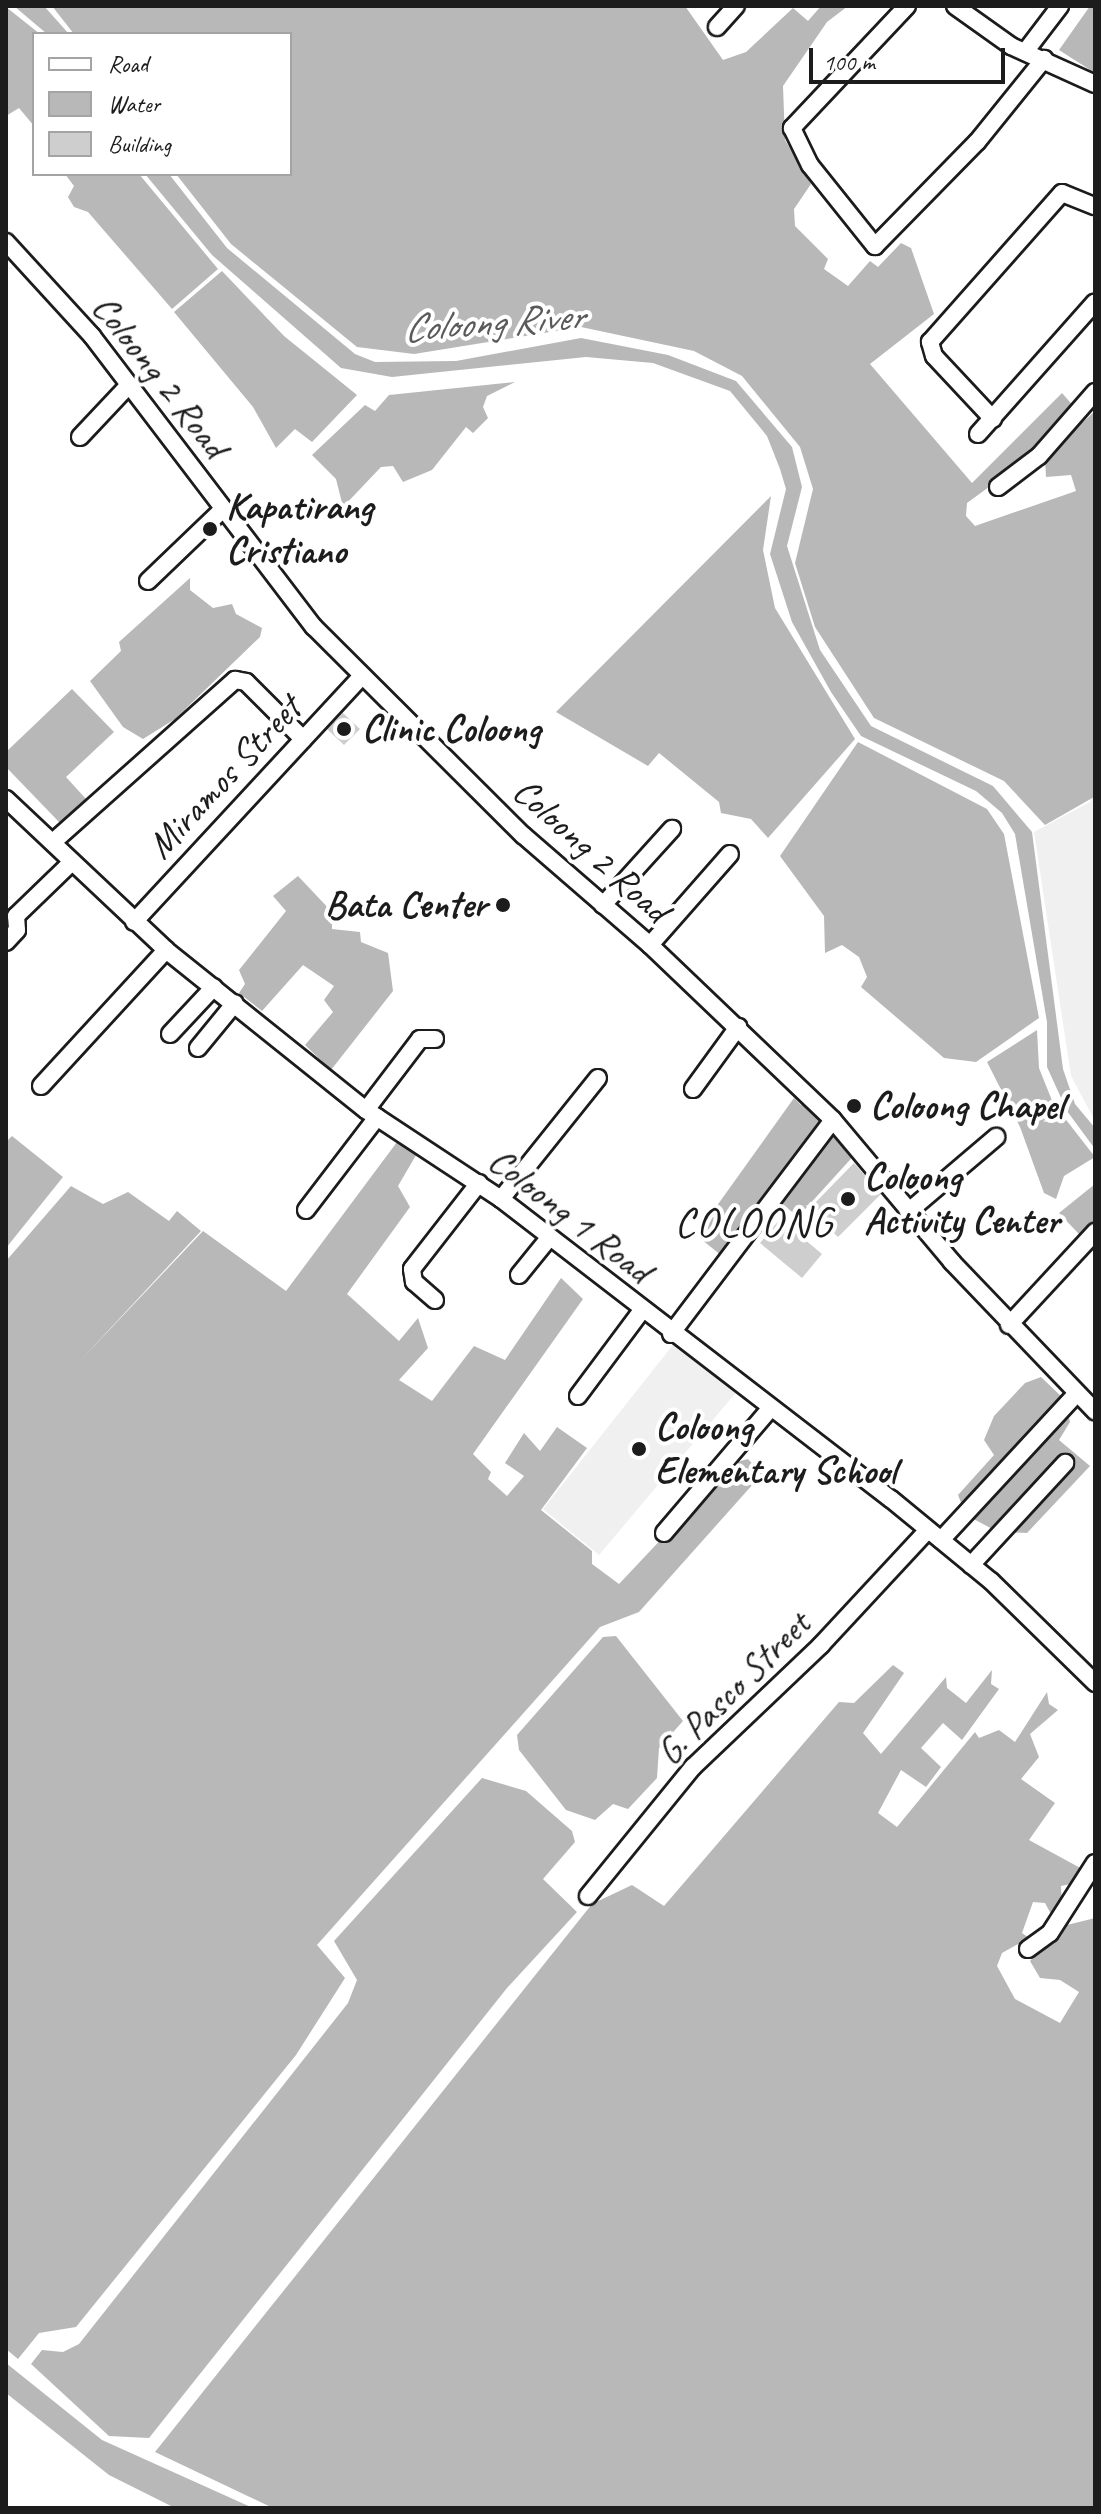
<!DOCTYPE html>
<html>
<head>
<meta charset="utf-8">
<style>
  body { margin:0 }
  #map { position:relative; width:1101px; height:2514px; overflow:hidden; background:#fff; font-family:Caveat,sans-serif }
  div>[style] { position:absolute }
  [style*='--x'] { left:calc(var(--x)*1px); top:calc(var(--y)*1px); width:calc(var(--w)*1px); rotate:calc(var(--a)*1deg) }
  .built>* { inset:0; background:#f0f0f0 }
  .water>* { inset:0; background:#b8b8b8 }
  .building>* { inset:0; background:#cecece }
  .roads { filter:drop-shadow(2px 0 #1c1c1c) drop-shadow(-2px 0 #1c1c1c) drop-shadow(0 2px #1c1c1c) drop-shadow(0 -2px #1c1c1c) }
  .minor>* { height:16px; margin:-8px; padding:0 8px; transform-origin:8px; border-radius:8px; background:#fff }
  .dots>* { width:22px; height:22px; translate:-50% -50%; box-sizing:border-box; border:4px solid #fff; border-radius:50% }
  span { translate:-50% -50%; white-space:nowrap; text-align:center; line-height:1.15; -webkit-text-stroke:8px #fff; paint-order:stroke }
  .street-label { font-size:38px; color:#1c1c1c }
  .poi-label { font-size:38px; color:#1c1c1c; font-weight:700 }
  .left { translate:0 -50%; text-align:left }
  .right { translate:-100% -50%; text-align:right }
  .water-label { font-size:40px; color:#5a5a5a; font-style:italic }
  .quarter-label { font-size:42px; color:#1c1c1c; letter-spacing:2px }
  .frame { position:absolute; inset:0; border:8px solid #1c1c1c; pointer-events:none }
  .legend { position:absolute; left:32px; top:32px; width:260px; height:144px; box-sizing:border-box; background:#fff; border:2px solid #a4a4a4; margin:0; padding:10px 14px; list-style:none; font-size:24px; color:#1c1c1c }
  .legend li { display:flex; align-items:center; gap:16px; height:40px }
  .legend b { width:40px; border:2px solid #a4a4a4 }
  .scale { position:absolute; left:809px; top:48px; width:196px; height:36px; box-sizing:border-box; border:4px solid #1c1c1c; border-top:0; padding-left:10px; font-size:24px; line-height:28px; white-space:nowrap; color:#1c1c1c; -webkit-text-stroke:6px #fff; paint-order:stroke }
</style>
</head>
<body>
<div id="map">
  <div class="built">
    <i style="clip-path:polygon(1095px 785px,1095px 1121px,1071px 1076px,1034px 832px,1090px 802px)"></i>
    <i style="clip-path:polygon(676px 1341px,739px 1389px,599px 1555px,543px 1509px)"></i>
  </div>
  <div class="water">
    <i style="clip-path:polygon(14px 6px,44px 6px,69px 34px,47px 34px)"></i>
    <i style="clip-path:polygon(52px 6px,685px 6px,723px 60px,746px 52px,793px 8px,808px 21px,821px 6px,848px 6px,827px 22px,783px 86px,785px 140px,811px 184px,794px 209px,795px 226px,828px 259px,824px 269px,848px 286px,870px 261px,878px 267px,901px 243px,911px 248px,934px 314px,870px 364px,972px 483px,1062px 393px,1076px 409px,1023px 462px,967px 503px,966px 516px,975px 526px,1076px 491px,1071px 475px,1046px 477px,1045px 457px,1095px 411px,1094px 797px,1045px 825px,1004px 781px,874px 718px,815px 627px,795px 563px,813px 489px,800px 447px,742px 376px,694px 351px,581px 327px,414px 354px,357px 347px,231px 244px,176px 174px,290px 174px,290px 34px,74px 34px)"></i>
    <i style="clip-path:polygon(1090px 6px,1095px 6px,1095px 73px,1059px 50px)"></i>
    <i style="clip-path:polygon(6px 7px,40px 34px,34px 34px,34px 126px,19px 108px,6px 116px)"></i>
    <i style="clip-path:polygon(65px 174px,139px 174px,218px 269px,172px 309px,88px 212px,74px 207px,68px 197px,74px 186px)"></i>
    <i style="clip-path:polygon(145px 174px,169px 174px,227px 248px,355px 354px,375px 362px,456px 361px,581px 338px,668px 355px,736px 381px,792px 447px,802px 487px,787px 546px,820px 650px,871px 726px,993px 786px,1032px 832px,1063px 1069px,1075px 1104px,1095px 1128px,1095px 1149px,1067px 1111px,1047px 1067px,1047px 1022px,1015px 834px,1002px 813px,976px 791px,861px 736px,831px 692px,792px 622px,770px 554px,786px 489px,780px 469px,767px 436px,730px 391px,653px 363px,586px 357px,392px 377px,341px 368px,212px 255px)"></i>
    <i style="clip-path:polygon(222px 271px,284px 336px,357px 395px,312px 442px,295px 429px,276px 448px,253px 407px,174px 312px)"></i>
    <i style="clip-path:polygon(515px 382px,487px 396px,483px 407px,488px 418px,473px 433px,466px 427px,432px 470px,403px 482px,393px 466px,381px 467px,343px 507px,336px 479px,312px 455px,365px 405px,375px 411px,389px 395px)"></i>
    <i style="clip-path:polygon(771px 496px,763px 550px,775px 608px,855px 739px,768px 838px,751px 819px,721px 813px,719px 802px,659px 753px,648px 766px,556px 712px)"></i>
    <i style="clip-path:polygon(190px 578px,190px 590px,213px 608px,232px 604px,236px 614px,262px 628px,260px 637px,175px 719px,143px 739px,123px 727px,90px 681px,121px 651px,119px 642px)"></i>
    <i style="clip-path:polygon(72px 689px,114px 732px,66px 777px,86px 799px,60px 823px,6px 767px,6px 752px)"></i>
    <i style="clip-path:polygon(858px 742px,987px 809px,1004px 834px,1039px 1018px,976px 1062px,944px 1058px,861px 987px,867px 977px,859px 957px,842px 945px,825px 953px,824px 916px,780px 856px)"></i>
    <i style="clip-path:polygon(298px 876px,332px 912px,332px 929px,360px 932px,361px 942px,388px 953px,393px 991px,331px 1070px,305px 1045px,333px 1012px,324px 1000px,334px 986px,303px 965px,262px 1011px,239px 993px,245px 984px,239px 970px,286px 911px,273px 896px)"></i>
    <i style="clip-path:polygon(1037px 1030px,1039px 1068px,1053px 1103px,1095px 1157px,1064px 1176px,1056px 1199px,1044px 1193px,1020px 1127px,987px 1062px)"></i>
    <i style="clip-path:polygon(794px 1098px,801px 1105px,806px 1098px,826px 1115px,722px 1256px,696px 1235px)"></i>
    <i style="clip-path:polygon(837px 1131px,858px 1151px,798px 1217px,779px 1201px)"></i>
    <i style="clip-path:polygon(12px 1136px,63px 1177px,6px 1248px,6px 1142px)"></i>
    <i style="clip-path:polygon(400px 1138px,419px 1150px,398px 1186px,410px 1207px,347px 1294px,399px 1341px,418px 1318px,428px 1348px,399px 1380px,432px 1401px,474px 1346px,505px 1360px,561px 1278px,583px 1299px,473px 1454px,491px 1472px,488px 1479px,507px 1496px,524px 1476px,505px 1463px,524px 1433px,540px 1451px,557px 1427px,587px 1448px,541px 1510px,592px 1551px,592px 1564px,619px 1584px,733px 1463px,748px 1459px,762px 1474px,639px 1612px,600px 1627px,317px 1945px,345px 1978px,296px 2055px,76px 2327px,39px 2333px,18px 2359px,6px 2349px,6px 1261px,71px 1186px,103px 1204px,128px 1192px,169px 1221px,177px 1211px,201px 1231px,79px 1362px,203px 1231px,286px 1291px)"></i>
    <i style="clip-path:polygon(1095px 1184px,1095px 1251px,1059px 1213px)"></i>
    <i style="clip-path:polygon(1041px 1377px,1065px 1400px,1070px 1422px,1059px 1440px,1090px 1466px,1027px 1533px,998px 1532px,966px 1515px,958px 1495px,994px 1455px,984px 1440px,994px 1416px,1025px 1383px)"></i>
    <i style="clip-path:polygon(616px 1636px,683px 1721px,659px 1748px,657px 1778px,628px 1809px,613px 1804px,595px 1820px,566px 1810px,519px 1750px,517px 1735px,603px 1637px)"></i>
    <i style="clip-path:polygon(893px 1665px,904px 1673px,863px 1733px,881px 1754px,946px 1677px,947px 1688px,966px 1703px,992px 1670px,991px 1684px,999px 1689px,962px 1740px,943px 1723px,921px 1748px,941px 1767px,926px 1787px,901px 1770px,878px 1813px,897px 1827px,975px 1732px,979px 1738px,999px 1730px,1015px 1742px,1047px 1692px,1049px 1704px,1058px 1710px,1030px 1734px,1039px 1757px,1021px 1779px,1055px 1803px,1029px 1840px,1084px 1870px,1075px 1883px,1061px 1886px,1062px 1904px,1052px 1916px,1045px 1903px,1033px 1902px,1022px 1933px,1029px 1938px,1002px 1953px,997px 1966px,1015px 1999px,1060px 2023px,1079px 1992px,1060px 1980px,1040px 1978px,1030px 1961px,1063px 1926px,1095px 1918px,1095px 2508px,273px 2508px,155px 2452px,592px 1904px,632px 1885px,664px 1906px,839px 1702px,854px 1703px)"></i>
    <i style="clip-path:polygon(482px 1778px,526px 1791px,572px 1831px,575px 1842px,543px 1879px,577px 1912px,507px 1988px,149px 2438px,109px 2436px,31px 2364px,42px 2350px,63px 2352px,79px 2344px,348px 2003px,357px 1980px,334px 1941px)"></i>
    <i style="clip-path:polygon(6px 2363px,102px 2440px,253px 2508px,175px 2508px,109px 2475px,6px 2393px)"></i>
  </div>
  <div class="building">
    <i style="clip-path:polygon(343px 713px,360px 729px,344px 745px,327px 729px)"></i>
    <i style="clip-path:polygon(854px 1163px,881px 1194px,838px 1237px,809px 1209px)"></i>
    <i style="clip-path:polygon(780px 1219px,822px 1254px,802px 1278px,760px 1243px)"></i>
  </div>
  <div class="roads">
    <div class="minor">
      <i style="--x:907;--y:6;--w:168;--a:133.3"></i>
      <i style="--x:792;--y:128;--w:41;--a:64.1"></i>
      <i style="--x:810;--y:165;--w:104;--a:51.3"></i>
      <i style="--x:875;--y:246;--w:146;--a:-45.6"></i>
      <i style="--x:977;--y:142;--w:107;--a:-51.1"></i>
      <i style="--x:955;--y:6;--w:69;--a:35.5"></i>
      <i style="--x:1011;--y:46;--w:92;--a:24.3"></i>
      <i style="--x:717;--y:27;--w:28;--a:-48"></i>
      <i style="--x:1025;--y:52;--w:58;--a:-52.7"></i>
      <i style="--x:6;--y:242;--w:127;--a:47.5"></i>
      <i style="--x:92;--y:336;--w:366;--a:52.7"></i>
      <i style="--x:314;--y:627;--w:295;--a:44.9"></i>
      <i style="--x:523;--y:835;--w:168;--a:40.9"></i>
      <i style="--x:650;--y:945;--w:253;--a:43.7"></i>
      <i style="--x:833;--y:1120;--w:185;--a:50"></i>
      <i style="--x:952;--y:1262;--w:207;--a:46.2"></i>
      <i style="--x:993;--y:419;--w:86;--a:-133.1"></i>
      <i style="--x:934;--y:356;--w:15;--a:-106"></i>
      <i style="--x:930;--y:342;--w:199;--a:-48.5"></i>
      <i style="--x:1062;--y:193;--w:35;--a:22"></i>
      <i style="--x:978;--y:434;--w:176;--a:-48.4"></i>
      <i style="--x:80;--y:437;--w:71;--a:-46.7"></i>
      <i style="--x:998;--y:487;--w:51;--a:-37.1"></i>
      <i style="--x:1039;--y:456;--w:85;--a:-48.8"></i>
      <i style="--x:148;--y:581;--w:104;--a:-43.8"></i>
      <i style="--x:6;--y:799;--w:220;--a:43.3"></i>
      <i style="--x:166;--y:950;--w:256;--a:38.7"></i>
      <i style="--x:366;--y:1110;--w:162;--a:33.4"></i>
      <i style="--x:501;--y:1199;--w:492;--a:37.6"></i>
      <i style="--x:891;--y:1499;--w:129;--a:39.4"></i>
      <i style="--x:991;--y:1581;--w:146;--a:44.4"></i>
      <i style="--x:53;--y:842;--w:244;--a:-41.7"></i>
      <i style="--x:235;--y:680;--w:11;--a:10"></i>
      <i style="--x:246;--y:682;--w:81;--a:45"></i>
      <i style="--x:603;--y:905;--w:103;--a:-47.8"></i>
      <i style="--x:134;--y:922;--w:335;--a:-47.2"></i>
      <i style="--x:6;--y:942;--w:16;--a:-47"></i>
      <i style="--x:17;--y:930;--w:14;--a:-94"></i>
      <i style="--x:16;--y:916;--w:78;--a:-44"></i>
      <i style="--x:650;--y:945;--w:121;--a:-48.7"></i>
      <i style="--x:170;--y:1034;--w:64;--a:-46.9"></i>
      <i style="--x:198;--y:1048;--w:58;--a:-50.6"></i>
      <i style="--x:41;--y:1086;--w:185;--a:-47.4"></i>
      <i style="--x:693;--y:1089;--w:77;--a:-54"></i>
      <i style="--x:366;--y:1110;--w:89;--a:-52.7"></i>
      <i style="--x:420;--y:1039;--w:15;--a:0"></i>
      <i style="--x:501;--y:1199;--w:155;--a:-51.3"></i>
      <i style="--x:306;--y:1210;--w:117;--a:-52.6"></i>
      <i style="--x:908;--y:1212;--w:116;--a:-40.4"></i>
      <i style="--x:519;--y:1275;--w:48;--a:-51"></i>
      <i style="--x:435;--y:1300;--w:28;--a:-139"></i>
      <i style="--x:414;--y:1282;--w:13;--a:-99"></i>
      <i style="--x:412;--y:1269;--w:109;--a:-52.1"></i>
      <i style="--x:1009;--y:1325;--w:127;--a:-47.2"></i>
      <i style="--x:671;--y:1334;--w:268;--a:-52.9"></i>
      <i style="--x:578;--y:1396;--w:107;--a:-53.3"></i>
      <i style="--x:664;--y:1533;--w:163;--a:-49.5"></i>
      <i style="--x:941;--y:1540;--w:200;--a:-47.2"></i>
      <i style="--x:971;--y:1565;--w:139;--a:-47.3"></i>
      <i style="--x:588;--y:1896;--w:166;--a:-50.9"></i>
      <i style="--x:693;--y:1767;--w:177;--a:-43.6"></i>
      <i style="--x:821;--y:1645;--w:157;--a:-47.1"></i>
      <i style="--x:1028;--y:1949;--w:27;--a:-36"></i>
      <i style="--x:1050;--y:1933;--w:83;--a:-57.3"></i>
    </div>
  </div>
  <div class="dots">
    <i style="left:210px;top:529px;background:#1c1c1c"></i>
    <i style="left:344px;top:729px;background:#1c1c1c"></i>
    <i style="left:503px;top:905px;background:#1c1c1c"></i>
    <i style="left:854px;top:1106px;background:#1c1c1c"></i>
    <i style="left:848px;top:1199px;background:#1c1c1c"></i>
    <i style="left:639px;top:1449px;background:#1c1c1c"></i>
  </div>
  <div class="street-label">
    <span style="left:160px;top:376px;rotate:52deg">Coloong 2 Road</span>
    <span style="left:224px;top:777px;rotate:-47deg">Miramos Street</span>
    <span style="left:591px;top:850px;rotate:42deg">Coloong 2 Road</span>
    <span style="left:570px;top:1215px;rotate:38deg">Coloong 1 Road</span>
    <span style="left:733px;top:1688px;rotate:-45deg">G. Pasco Street</span>
  </div>
  <div class="poi-label">
    <span class="left" style="left:226px;top:529px">Kapatirang<br>Cristiano</span>
    <span class="left" style="left:362px;top:729px">Clinic Coloong</span>
    <span class="right" style="left:487px;top:905px">Bata Center</span>
    <span class="left" style="left:870px;top:1106px">Coloong Chapel</span>
    <span class="left" style="left:864px;top:1199px">Coloong<br>Activity Center</span>
    <span class="left" style="left:655px;top:1449px">Coloong<br>Elementary School</span>
  </div>
  <div class="water-label">
    <span style="left:493px;top:322px;rotate:-4deg">Coloong River</span>
  </div>
  <div class="quarter-label">
    <span style="left:754px;top:1223px">COLOONG</span>
  </div>
  <div class="frame"></div>
  <ul class="legend">
  <li><b style="height:10px;background:#fff"></b>Road</li>
  <li><b style="height:22px;background:#b8b8b8"></b>Water</li>
  <li><b style="height:22px;background:#cecece"></b>Building</li>
  </ul>
  <div class="scale">100 m</div>
</div>
</body>
</html>
